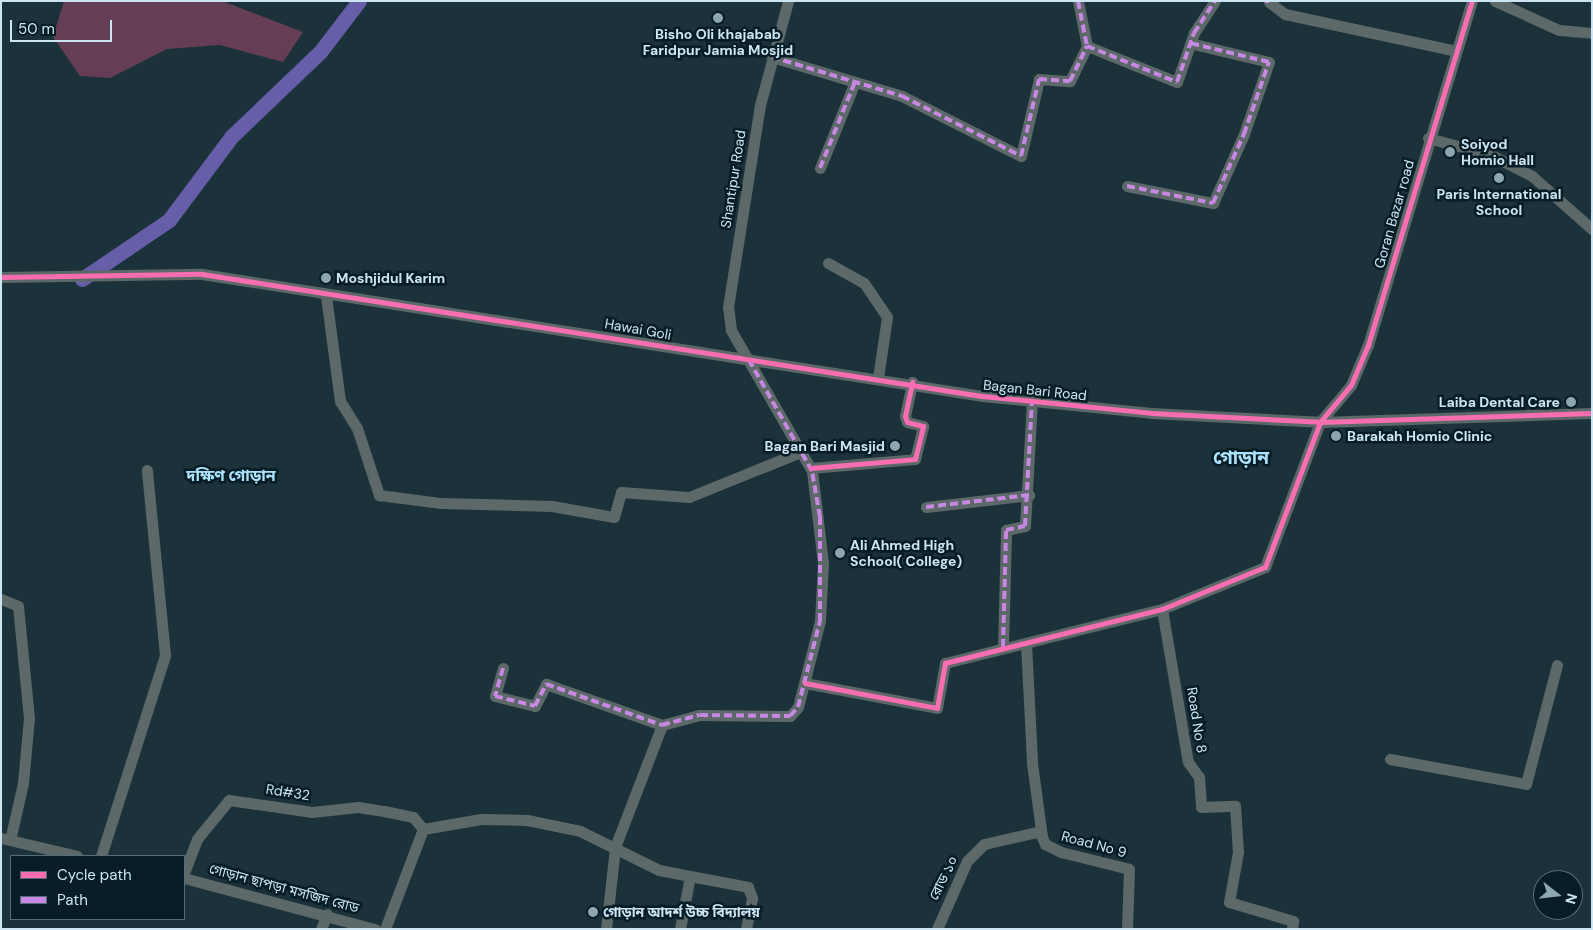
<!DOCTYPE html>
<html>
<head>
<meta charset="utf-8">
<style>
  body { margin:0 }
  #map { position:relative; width:1593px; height:930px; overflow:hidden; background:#1c323a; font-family:"DM Sans","Noto Sans Bengali",sans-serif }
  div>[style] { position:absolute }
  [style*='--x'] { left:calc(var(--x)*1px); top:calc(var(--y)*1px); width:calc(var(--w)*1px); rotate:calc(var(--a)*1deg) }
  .green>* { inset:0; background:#653e55 }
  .canal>* { height:15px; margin:-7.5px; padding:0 7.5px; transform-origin:7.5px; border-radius:7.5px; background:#665ea9 }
  .street>* { height:11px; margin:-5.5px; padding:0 5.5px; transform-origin:5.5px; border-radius:5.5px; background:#5d6969 }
  .quiet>* { height:4px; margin-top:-2px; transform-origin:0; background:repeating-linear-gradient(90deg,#c787e3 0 8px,transparent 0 12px) }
  .cycleway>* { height:5px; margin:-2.5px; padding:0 2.5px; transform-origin:2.5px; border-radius:2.5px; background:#f96db3 }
  .dots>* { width:14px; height:14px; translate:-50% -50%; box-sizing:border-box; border:2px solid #071d26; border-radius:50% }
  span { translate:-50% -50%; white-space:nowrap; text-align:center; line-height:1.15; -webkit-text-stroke:5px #071d26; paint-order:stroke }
  .poi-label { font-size:14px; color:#cbe5f2; font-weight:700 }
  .left { translate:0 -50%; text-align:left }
  .right { translate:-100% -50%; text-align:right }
  .street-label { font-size:14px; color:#cbe5f2 }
  .quarter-label { font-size:16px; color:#ace2fb; font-weight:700 }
  .district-label { font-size:19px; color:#ace2fb; font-weight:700 }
  .frame { position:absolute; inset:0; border:2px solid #cbe5f2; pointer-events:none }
  .legend { position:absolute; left:10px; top:855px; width:175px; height:65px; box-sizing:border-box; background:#071d26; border:1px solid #556d78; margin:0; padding:6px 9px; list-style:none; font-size:15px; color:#cbe5f2 }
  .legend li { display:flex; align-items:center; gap:10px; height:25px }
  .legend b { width:25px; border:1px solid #556d78 }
  .north { position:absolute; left:1533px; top:870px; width:50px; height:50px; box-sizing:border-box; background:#071d26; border:1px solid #556d78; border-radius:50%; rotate:106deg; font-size:14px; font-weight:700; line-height:20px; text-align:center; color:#cbe5f2 }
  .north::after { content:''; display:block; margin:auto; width:18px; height:22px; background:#8ea6b2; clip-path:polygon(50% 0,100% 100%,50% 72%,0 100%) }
  .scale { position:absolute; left:10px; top:20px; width:102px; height:22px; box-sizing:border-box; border:2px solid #cbe5f2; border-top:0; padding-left:6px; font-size:15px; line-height:18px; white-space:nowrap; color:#cbe5f2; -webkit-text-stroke:4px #071d26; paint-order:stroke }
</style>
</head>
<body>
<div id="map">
  <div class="green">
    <i style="clip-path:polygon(64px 1px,222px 1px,303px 32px,283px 62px,220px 45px,167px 49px,110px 78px,80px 76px,53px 37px)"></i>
  </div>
  <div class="canal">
    <i style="--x:82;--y:279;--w:105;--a:-34.1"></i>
    <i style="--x:169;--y:220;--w:104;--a:-53.2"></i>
    <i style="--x:231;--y:137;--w:123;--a:-43.7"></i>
    <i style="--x:320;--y:52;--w:64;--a:-52.6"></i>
  </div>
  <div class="street">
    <i style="--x:1078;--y:1;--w:46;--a:78.7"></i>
    <i style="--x:1495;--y:1;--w:70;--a:24.4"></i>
    <i style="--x:1559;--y:30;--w:33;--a:5"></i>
    <i style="--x:1269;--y:2;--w:20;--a:37"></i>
    <i style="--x:1285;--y:14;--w:175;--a:12.2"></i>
    <i style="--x:772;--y:57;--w:136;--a:16.7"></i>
    <i style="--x:902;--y:96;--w:133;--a:26.8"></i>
    <i style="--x:1021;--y:156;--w:79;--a:-76.8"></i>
    <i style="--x:1039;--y:79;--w:31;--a:4"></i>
    <i style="--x:1070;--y:81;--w:39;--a:-64"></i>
    <i style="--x:1087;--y:46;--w:97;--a:21.8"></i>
    <i style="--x:1177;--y:82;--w:52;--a:-70.9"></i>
    <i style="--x:1194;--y:33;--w:38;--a:-57"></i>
    <i style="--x:1428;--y:138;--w:65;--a:15.1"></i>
    <i style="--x:1491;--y:155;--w:46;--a:27.1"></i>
    <i style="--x:1532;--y:176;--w:80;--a:41.5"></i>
    <i style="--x:820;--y:168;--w:93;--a:-67.9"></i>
    <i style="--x:1127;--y:186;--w:88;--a:11.2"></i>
    <i style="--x:1213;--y:203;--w:76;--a:-65.8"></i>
    <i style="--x:1244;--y:134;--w:76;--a:-70.9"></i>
    <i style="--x:1269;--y:62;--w:81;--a:-166.5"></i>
    <i style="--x:828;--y:263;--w:41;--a:29.1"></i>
    <i style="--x:864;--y:283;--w:41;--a:55.9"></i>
    <i style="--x:887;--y:317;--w:62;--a:98.4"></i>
    <i style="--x:1;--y:277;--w:201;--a:-0.9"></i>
    <i style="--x:202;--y:274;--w:789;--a:8.89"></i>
    <i style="--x:982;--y:396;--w:170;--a:5.7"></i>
    <i style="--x:1151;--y:413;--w:169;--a:3"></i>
    <i style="--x:1320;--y:422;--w:272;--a:-1.9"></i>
    <i style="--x:326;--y:296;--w:106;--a:82.4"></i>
    <i style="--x:340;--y:401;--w:32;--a:58"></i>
    <i style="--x:357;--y:428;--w:71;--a:71.8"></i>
    <i style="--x:379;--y:495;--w:63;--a:7.4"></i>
    <i style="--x:441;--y:503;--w:111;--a:1.5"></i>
    <i style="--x:552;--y:506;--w:63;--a:10.1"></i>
    <i style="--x:614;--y:517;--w:26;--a:-74"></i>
    <i style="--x:621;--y:492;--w:68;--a:4.2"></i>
    <i style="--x:689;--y:497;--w:118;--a:-22"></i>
    <i style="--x:811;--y:468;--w:104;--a:-4.9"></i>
    <i style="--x:915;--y:459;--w:34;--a:-76"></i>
    <i style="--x:923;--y:426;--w:16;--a:-166"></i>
    <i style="--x:907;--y:422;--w:6;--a:-108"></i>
    <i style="--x:905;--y:416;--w:35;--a:-78"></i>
    <i style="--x:926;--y:507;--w:104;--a:-6.6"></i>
    <i style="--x:1;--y:599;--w:18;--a:22"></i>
    <i style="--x:18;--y:606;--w:113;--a:84.4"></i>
    <i style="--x:29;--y:718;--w:65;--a:95.3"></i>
    <i style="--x:23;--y:783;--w:58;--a:102.8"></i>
    <i style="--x:1162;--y:609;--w:155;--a:80.4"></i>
    <i style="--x:1188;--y:762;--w:19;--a:54"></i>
    <i style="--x:1199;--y:777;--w:30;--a:86"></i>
    <i style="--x:1201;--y:807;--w:34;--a:-2"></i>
    <i style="--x:1235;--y:806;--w:46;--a:86.3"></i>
    <i style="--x:1238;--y:852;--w:51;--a:100.2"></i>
    <i style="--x:1229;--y:902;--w:67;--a:16.5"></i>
    <i style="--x:1293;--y:921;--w:8;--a:97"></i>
    <i style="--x:1026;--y:643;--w:120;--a:87.1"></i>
    <i style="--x:1032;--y:763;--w:75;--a:82.3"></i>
    <i style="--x:1042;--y:837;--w:8;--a:67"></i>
    <i style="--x:1045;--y:844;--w:18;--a:27"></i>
    <i style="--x:1061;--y:852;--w:70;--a:14"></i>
    <i style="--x:1129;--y:869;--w:60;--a:91.9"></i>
    <i style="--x:1003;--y:647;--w:117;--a:-88.5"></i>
    <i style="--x:1006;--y:530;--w:19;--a:-12"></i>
    <i style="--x:1025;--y:526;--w:125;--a:-86.8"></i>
    <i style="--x:503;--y:668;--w:29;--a:106"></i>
    <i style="--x:495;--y:696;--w:41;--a:14"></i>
    <i style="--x:535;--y:706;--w:25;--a:-63"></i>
    <i style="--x:546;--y:684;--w:123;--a:19.5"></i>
    <i style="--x:662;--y:725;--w:39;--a:-15"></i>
    <i style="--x:700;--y:715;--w:90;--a:0.6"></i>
    <i style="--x:790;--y:716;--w:12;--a:-48"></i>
    <i style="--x:798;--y:707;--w:89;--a:-75.7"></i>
    <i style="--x:820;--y:621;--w:58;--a:-87"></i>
    <i style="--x:823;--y:563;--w:93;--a:-96.8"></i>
    <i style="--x:812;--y:471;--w:163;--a:-119.9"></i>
    <i style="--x:731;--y:330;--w:23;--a:-97"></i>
    <i style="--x:728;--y:307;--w:205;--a:-81"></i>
    <i style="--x:760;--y:105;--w:108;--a:-74.9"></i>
    <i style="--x:805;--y:683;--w:134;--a:10.7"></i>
    <i style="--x:937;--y:708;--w:46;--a:-79.9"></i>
    <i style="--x:945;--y:663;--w:224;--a:-14"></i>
    <i style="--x:1162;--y:609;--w:111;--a:-22.2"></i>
    <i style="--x:1265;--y:567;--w:155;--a:-69.2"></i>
    <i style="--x:1320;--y:422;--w:48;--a:-50"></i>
    <i style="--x:1351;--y:385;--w:43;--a:-67"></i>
    <i style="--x:1368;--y:345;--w:359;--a:-73.2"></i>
    <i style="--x:1390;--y:759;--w:138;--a:10.4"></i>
    <i style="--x:1526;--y:784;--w:123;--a:-75.4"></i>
    <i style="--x:1;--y:838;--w:78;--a:13.3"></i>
    <i style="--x:101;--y:856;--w:211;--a:-72.3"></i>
    <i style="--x:165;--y:655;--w:186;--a:-95.6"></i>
    <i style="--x:184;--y:873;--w:36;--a:-69"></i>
    <i style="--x:197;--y:839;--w:50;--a:-50.6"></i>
    <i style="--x:229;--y:800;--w:84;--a:8.2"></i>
    <i style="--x:312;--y:812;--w:46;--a:-6.2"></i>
    <i style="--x:358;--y:807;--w:26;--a:9"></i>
    <i style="--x:384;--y:811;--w:30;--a:12"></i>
    <i style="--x:413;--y:817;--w:16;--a:50"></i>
    <i style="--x:690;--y:876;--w:59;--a:10.7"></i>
    <i style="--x:748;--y:887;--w:12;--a:70"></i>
    <i style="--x:752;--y:898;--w:32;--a:101"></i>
    <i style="--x:184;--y:878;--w:198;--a:15"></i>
    <i style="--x:321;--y:929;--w:16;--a:-68"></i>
    <i style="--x:385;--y:929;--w:107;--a:-69.2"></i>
    <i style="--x:423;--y:829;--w:59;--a:-9.8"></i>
    <i style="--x:481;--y:819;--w:46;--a:1.2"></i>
    <i style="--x:527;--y:820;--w:54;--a:11.7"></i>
    <i style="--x:580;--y:831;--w:88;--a:26.3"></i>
    <i style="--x:659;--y:870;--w:32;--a:11"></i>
    <i style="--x:690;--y:876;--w:54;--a:100.7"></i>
    <i style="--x:606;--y:929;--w:82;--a:-83.7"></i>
    <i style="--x:615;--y:847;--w:131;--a:-68.9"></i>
    <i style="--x:937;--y:929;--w:74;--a:-66.2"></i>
    <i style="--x:967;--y:861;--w:24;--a:-45"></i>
    <i style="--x:984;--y:844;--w:58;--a:-12.8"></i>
  </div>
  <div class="quiet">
    <i style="--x:1078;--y:1;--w:46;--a:78.7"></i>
    <i style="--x:1265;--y:1;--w:4;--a:0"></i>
    <i style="--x:772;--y:57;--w:136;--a:16.7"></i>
    <i style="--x:902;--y:96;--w:133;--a:26.8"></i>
    <i style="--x:1021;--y:156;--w:79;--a:-76.8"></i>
    <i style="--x:1039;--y:79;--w:31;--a:4"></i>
    <i style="--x:1070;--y:81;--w:39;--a:-64"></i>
    <i style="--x:1087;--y:46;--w:97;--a:21.8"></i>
    <i style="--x:1177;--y:82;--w:52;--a:-70.9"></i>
    <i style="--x:1194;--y:33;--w:38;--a:-57"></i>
    <i style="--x:820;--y:168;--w:93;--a:-67.9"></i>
    <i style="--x:1127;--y:186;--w:88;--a:11.2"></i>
    <i style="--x:1213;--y:203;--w:76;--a:-65.8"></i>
    <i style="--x:1244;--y:134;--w:76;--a:-70.9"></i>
    <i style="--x:1269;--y:62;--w:81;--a:-166.5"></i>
    <i style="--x:926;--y:507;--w:104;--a:-6.6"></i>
    <i style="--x:1003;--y:647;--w:117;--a:-88.5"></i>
    <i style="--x:1006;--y:530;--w:19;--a:-12"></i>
    <i style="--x:1025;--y:526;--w:125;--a:-86.8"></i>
    <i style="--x:503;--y:668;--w:29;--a:106"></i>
    <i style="--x:495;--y:696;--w:41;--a:14"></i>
    <i style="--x:535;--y:706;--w:25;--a:-63"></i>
    <i style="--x:546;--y:684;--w:123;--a:19.5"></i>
    <i style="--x:662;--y:725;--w:39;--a:-15"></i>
    <i style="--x:700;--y:715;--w:90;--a:0.6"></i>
    <i style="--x:790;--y:716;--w:12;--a:-48"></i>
    <i style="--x:798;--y:707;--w:89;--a:-75.7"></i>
    <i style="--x:820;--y:621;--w:104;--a:-90"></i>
    <i style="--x:820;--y:517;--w:47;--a:-99.9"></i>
    <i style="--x:812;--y:471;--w:128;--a:-119.6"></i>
  </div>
  <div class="cycleway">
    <i style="--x:1;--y:277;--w:201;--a:-0.9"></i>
    <i style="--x:202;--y:274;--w:789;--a:8.89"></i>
    <i style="--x:982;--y:396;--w:170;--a:5.7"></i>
    <i style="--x:1151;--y:413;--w:169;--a:3"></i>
    <i style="--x:1320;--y:422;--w:272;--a:-1.9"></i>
    <i style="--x:811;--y:468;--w:104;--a:-4.9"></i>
    <i style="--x:915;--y:459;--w:34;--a:-76"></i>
    <i style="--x:923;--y:426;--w:16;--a:-166"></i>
    <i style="--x:907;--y:422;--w:6;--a:-108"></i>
    <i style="--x:905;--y:416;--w:35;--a:-78"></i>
    <i style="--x:805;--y:683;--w:134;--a:10.7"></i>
    <i style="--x:937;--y:708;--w:46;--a:-79.9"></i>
    <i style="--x:945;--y:663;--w:224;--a:-14"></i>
    <i style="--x:1162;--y:609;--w:111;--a:-22.2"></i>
    <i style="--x:1265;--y:567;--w:155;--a:-69.2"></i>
    <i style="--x:1320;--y:422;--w:48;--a:-50"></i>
    <i style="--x:1351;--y:385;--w:43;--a:-67"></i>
    <i style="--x:1368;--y:345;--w:359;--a:-73.2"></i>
  </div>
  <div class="dots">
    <i style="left:718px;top:18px;background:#8ea6b2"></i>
    <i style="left:1450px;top:152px;background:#8ea6b2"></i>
    <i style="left:1499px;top:178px;background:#8ea6b2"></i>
    <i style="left:326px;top:278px;background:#8ea6b2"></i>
    <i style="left:1571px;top:402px;background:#8ea6b2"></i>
    <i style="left:1336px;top:436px;background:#8ea6b2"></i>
    <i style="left:895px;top:446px;background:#8ea6b2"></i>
    <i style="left:840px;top:553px;background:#8ea6b2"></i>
    <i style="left:593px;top:912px;background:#8ea6b2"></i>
  </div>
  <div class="poi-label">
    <span style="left:718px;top:42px">Bisho Oli khajabab<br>Faridpur Jamia Mosjid</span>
    <span class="left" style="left:1461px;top:152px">Soiyod<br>Homio Hall</span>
    <span style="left:1499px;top:202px">Paris International<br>School</span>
    <span class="left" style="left:336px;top:278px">Moshjidul Karim</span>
    <span class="right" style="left:1560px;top:402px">Laiba Dental Care</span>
    <span class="left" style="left:1347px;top:436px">Barakah Homio Clinic</span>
    <span class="right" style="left:885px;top:446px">Bagan Bari Masjid</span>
    <span class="left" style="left:850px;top:553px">Ali Ahmed High<br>School( College)</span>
    <span class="left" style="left:603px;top:912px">গোড়ান আদর্শ উচ্চ বিদ্যালয়</span>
  </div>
  <div class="street-label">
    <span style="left:733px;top:179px;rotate:-81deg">Shantipur Road</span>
    <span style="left:1394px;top:214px;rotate:-74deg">Goran Bazar road</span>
    <span style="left:638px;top:329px;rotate:10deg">Hawai Goli</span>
    <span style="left:1035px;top:390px;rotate:6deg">Bagan Bari Road</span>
    <span style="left:1197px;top:720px;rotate:81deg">Road No 8</span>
    <span style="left:288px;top:792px;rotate:9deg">Rd#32</span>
    <span style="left:1094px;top:844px;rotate:15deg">Road No 9</span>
    <span style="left:943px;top:878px;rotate:-63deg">রোড ১০</span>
    <span style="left:284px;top:888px;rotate:15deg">গোড়ান ছাপড়া মসজিদ রোড</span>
  </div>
  <div class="quarter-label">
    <span style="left:231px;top:476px">দক্ষিণ গোড়ান</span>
  </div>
  <div class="district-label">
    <span style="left:1241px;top:458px">গোড়ান</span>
  </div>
  <div class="frame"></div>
  <ul class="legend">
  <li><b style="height:6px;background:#f96db3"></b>Cycle path</li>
  <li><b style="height:6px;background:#c787e3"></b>Path</li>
  </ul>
  <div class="north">N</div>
  <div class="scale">50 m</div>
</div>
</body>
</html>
